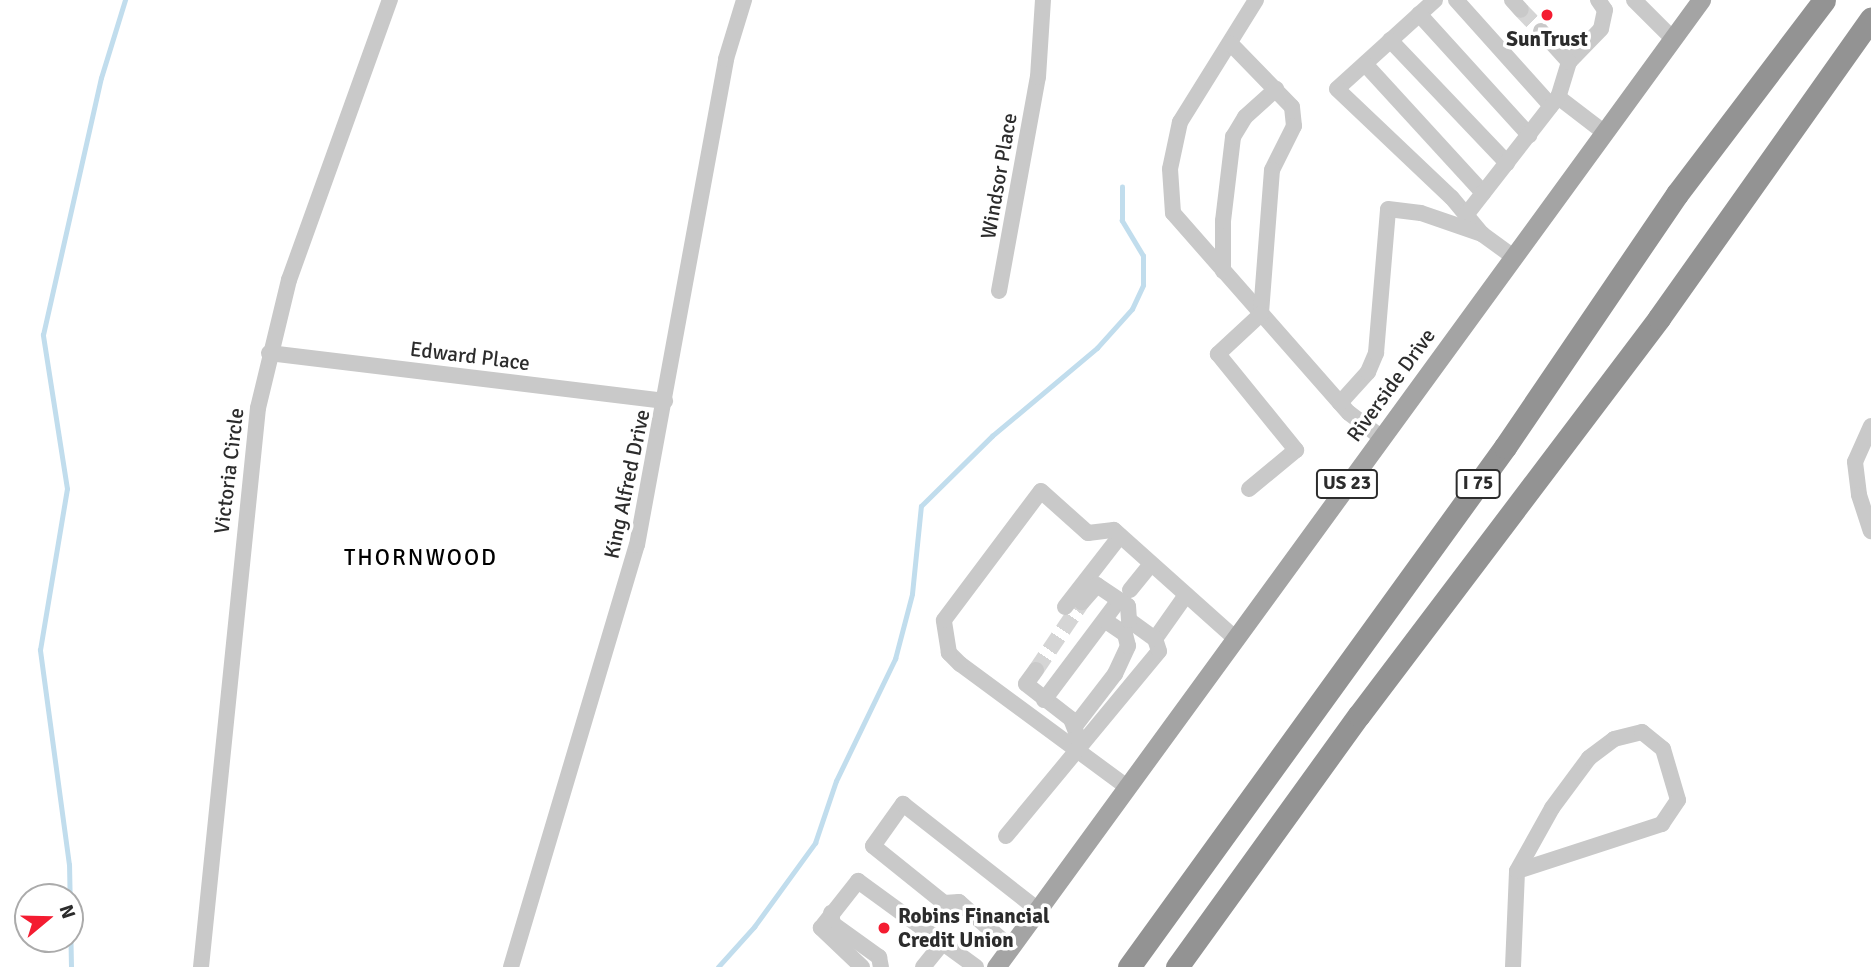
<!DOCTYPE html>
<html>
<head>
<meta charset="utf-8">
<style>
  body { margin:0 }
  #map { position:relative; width:1871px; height:967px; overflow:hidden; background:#fff; font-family:Signika,sans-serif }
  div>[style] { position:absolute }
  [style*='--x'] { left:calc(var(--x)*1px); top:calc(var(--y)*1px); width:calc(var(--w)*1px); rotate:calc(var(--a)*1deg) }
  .stream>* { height:4.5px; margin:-2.25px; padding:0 2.25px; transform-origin:2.25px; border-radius:2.25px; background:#c1dded }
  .minor-tunnel>* { height:16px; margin-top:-8px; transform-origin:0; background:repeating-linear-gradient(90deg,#d5d5d5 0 16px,transparent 0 24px) }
  .minor>* { height:16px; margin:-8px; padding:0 8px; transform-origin:8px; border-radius:8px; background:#c9c9c9 }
  .major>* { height:19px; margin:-9.5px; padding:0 9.5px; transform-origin:9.5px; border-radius:9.5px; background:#a4a4a4 }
  .highway>* { height:23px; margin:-11.5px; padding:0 11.5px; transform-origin:11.5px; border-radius:11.5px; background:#939393 }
  .dots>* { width:19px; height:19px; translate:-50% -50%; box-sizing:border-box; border:4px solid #fff; border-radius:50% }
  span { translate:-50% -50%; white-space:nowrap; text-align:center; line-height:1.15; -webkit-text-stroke:7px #fff; paint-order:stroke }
  .shield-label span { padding:2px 5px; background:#fff; border:2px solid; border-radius:5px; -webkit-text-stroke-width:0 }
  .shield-label { font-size:19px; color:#2c2c2c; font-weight:700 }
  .poi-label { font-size:21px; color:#2c2c2c; font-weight:700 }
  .left { translate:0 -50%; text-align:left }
  .street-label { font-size:21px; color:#2c2c2c }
  .neighbourhood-label { font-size:23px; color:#000; letter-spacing:2px }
  .north { position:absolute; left:14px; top:883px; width:70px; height:70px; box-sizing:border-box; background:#fff; border:2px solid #ababab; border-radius:50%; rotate:71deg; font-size:19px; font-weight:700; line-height:28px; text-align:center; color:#2c2c2c }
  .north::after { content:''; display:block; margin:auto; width:24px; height:32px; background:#f41c31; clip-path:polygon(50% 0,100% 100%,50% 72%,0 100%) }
</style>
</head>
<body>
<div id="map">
  <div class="stream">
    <i style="--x:71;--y:967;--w:102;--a:-91.1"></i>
    <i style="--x:69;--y:865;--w:217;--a:-97.7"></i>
    <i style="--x:40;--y:650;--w:163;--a:-80.5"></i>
    <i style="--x:67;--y:489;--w:156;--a:-98.9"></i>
    <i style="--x:43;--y:335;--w:263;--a:-77.3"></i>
    <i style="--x:101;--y:78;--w:82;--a:-72.9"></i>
    <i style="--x:718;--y:967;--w:54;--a:-48"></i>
    <i style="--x:754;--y:927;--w:104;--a:-54"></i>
    <i style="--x:815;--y:843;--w:65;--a:-71.3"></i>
    <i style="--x:836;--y:781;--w:136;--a:-64.2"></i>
    <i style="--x:895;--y:659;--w:67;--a:-75.3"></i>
    <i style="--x:912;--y:594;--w:88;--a:-84.2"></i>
    <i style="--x:921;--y:506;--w:100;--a:-44.6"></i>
    <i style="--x:992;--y:436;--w:137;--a:-40"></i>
    <i style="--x:1097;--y:348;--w:52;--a:-48.1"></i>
    <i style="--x:1132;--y:309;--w:26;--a:-65"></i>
    <i style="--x:1143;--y:285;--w:29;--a:-90"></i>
    <i style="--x:1143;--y:256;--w:41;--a:-121"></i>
    <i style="--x:1122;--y:221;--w:34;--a:-90"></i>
  </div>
  <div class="minor-tunnel">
    <i style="--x:1521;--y:10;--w:29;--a:46"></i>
    <i style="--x:1036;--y:670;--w:82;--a:-55.9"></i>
  </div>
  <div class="minor">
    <i style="--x:1256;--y:0;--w:144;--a:121.9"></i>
    <i style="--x:1180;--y:122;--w:48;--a:102"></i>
    <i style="--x:1170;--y:169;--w:44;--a:86.1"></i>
    <i style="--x:1173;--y:213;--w:266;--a:48.7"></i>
    <i style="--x:1349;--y:413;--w:40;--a:37"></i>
    <i style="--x:1435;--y:0;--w:132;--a:137.8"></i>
    <i style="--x:1337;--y:89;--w:158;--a:43.5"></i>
    <i style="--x:1452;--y:198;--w:47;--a:50.2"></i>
    <i style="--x:1482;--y:234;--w:39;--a:36"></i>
    <i style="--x:1456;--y:0;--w:142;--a:48.1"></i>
    <i style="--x:1512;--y:0;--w:13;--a:48"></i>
    <i style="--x:1598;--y:0;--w:12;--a:55"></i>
    <i style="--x:1605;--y:10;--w:19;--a:102"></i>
    <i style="--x:1601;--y:29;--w:46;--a:134.1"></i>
    <i style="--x:1569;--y:62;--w:37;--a:107"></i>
    <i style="--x:1558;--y:97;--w:59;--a:37.5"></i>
    <i style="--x:1634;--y:0;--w:55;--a:45"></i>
    <i style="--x:1419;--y:14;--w:164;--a:47.7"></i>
    <i style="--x:1541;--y:31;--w:42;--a:47.9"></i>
    <i style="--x:1390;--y:40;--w:170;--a:46.4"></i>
    <i style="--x:1230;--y:43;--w:89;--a:45.9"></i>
    <i style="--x:1292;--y:107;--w:19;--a:84"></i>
    <i style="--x:1294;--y:126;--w:49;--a:116.6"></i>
    <i style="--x:1272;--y:170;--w:144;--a:94.4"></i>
    <i style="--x:1261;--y:314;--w:59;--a:137.1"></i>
    <i style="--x:1218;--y:354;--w:124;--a:50.9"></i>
    <i style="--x:1296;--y:450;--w:61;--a:140.3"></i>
    <i style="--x:1365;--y:64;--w:175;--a:47.5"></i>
    <i style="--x:1466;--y:215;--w:150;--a:-52.1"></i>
    <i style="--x:1223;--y:271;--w:50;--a:-90"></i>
    <i style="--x:1223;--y:221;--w:85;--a:-83.2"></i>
    <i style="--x:1233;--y:137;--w:23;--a:-59"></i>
    <i style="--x:1245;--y:117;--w:42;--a:-42.1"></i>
    <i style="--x:999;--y:291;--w:218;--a:-79.7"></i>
    <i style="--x:1038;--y:77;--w:77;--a:-86.3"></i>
    <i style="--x:269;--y:353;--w:399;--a:6.9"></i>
    <i style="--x:1340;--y:403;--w:42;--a:-47.9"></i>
    <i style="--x:1368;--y:372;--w:21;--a:-67"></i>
    <i style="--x:1376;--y:353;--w:144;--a:-85.2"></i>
    <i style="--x:1388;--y:209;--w:33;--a:7"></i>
    <i style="--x:1421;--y:213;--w:65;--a:19"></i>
    <i style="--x:1871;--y:426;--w:39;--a:114"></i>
    <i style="--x:1855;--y:462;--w:33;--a:83"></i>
    <i style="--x:1859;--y:495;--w:38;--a:72"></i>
    <i style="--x:1130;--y:590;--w:33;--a:-51"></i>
    <i style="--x:1065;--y:607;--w:90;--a:-52.2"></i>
    <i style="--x:1155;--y:639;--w:54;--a:-54.8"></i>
    <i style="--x:1036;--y:670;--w:17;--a:126"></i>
    <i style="--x:1026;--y:684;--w:57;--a:37.9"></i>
    <i style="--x:1071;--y:719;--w:17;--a:69"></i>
    <i style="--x:1044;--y:700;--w:125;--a:-53.1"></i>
    <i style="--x:1075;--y:726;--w:66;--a:-52.4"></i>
    <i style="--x:1115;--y:674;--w:31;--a:-65"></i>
    <i style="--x:1128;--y:646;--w:12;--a:-104"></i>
    <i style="--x:1125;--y:634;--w:23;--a:-146"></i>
    <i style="--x:1127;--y:787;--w:207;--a:-143.6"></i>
    <i style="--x:960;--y:664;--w:16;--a:-135"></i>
    <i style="--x:949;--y:653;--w:33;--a:-99"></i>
    <i style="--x:944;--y:620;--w:161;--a:-53.1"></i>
    <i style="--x:1041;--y:491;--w:63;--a:41.8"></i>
    <i style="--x:1088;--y:533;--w:26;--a:-7"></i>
    <i style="--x:1114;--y:530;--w:162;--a:41.8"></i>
    <i style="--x:1006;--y:836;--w:240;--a:-50.4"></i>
    <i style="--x:1159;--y:651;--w:13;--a:-108"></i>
    <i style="--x:1155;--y:639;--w:32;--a:-144"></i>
    <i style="--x:1129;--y:620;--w:14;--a:-94"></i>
    <i style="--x:1128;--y:606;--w:37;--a:-146"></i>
    <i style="--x:1097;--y:585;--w:23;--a:131"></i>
    <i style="--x:831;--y:913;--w:11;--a:80"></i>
    <i style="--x:833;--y:924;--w:57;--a:35.7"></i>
    <i style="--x:879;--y:957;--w:10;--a:79"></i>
    <i style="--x:1010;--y:947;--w:68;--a:-138.6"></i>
    <i style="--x:959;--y:902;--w:15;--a:176"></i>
    <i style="--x:944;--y:903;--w:91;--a:-141.2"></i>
    <i style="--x:873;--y:846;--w:52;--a:-54.5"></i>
    <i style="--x:903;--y:804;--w:172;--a:38.1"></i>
    <i style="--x:201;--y:967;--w:562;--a:-84.18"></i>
    <i style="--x:258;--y:408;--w:132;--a:-76.4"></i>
    <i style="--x:289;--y:280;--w:298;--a:-70.2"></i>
    <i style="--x:511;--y:967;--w:440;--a:-73.4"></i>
    <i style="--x:637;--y:545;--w:494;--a:-79.6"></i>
    <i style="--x:726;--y:59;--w:62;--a:-73"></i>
    <i style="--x:862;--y:967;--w:57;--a:-136.4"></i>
    <i style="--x:821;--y:928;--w:60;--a:-51.8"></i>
    <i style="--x:858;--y:881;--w:146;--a:36.1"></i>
    <i style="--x:923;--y:967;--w:33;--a:-51"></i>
    <i style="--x:1513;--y:967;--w:96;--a:-87.6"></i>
    <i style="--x:1517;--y:871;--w:72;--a:-60.9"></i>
    <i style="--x:1552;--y:808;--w:62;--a:-53.5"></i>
    <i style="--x:1589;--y:758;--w:31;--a:-37"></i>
    <i style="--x:1614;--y:739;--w:29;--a:-14"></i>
    <i style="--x:1642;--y:732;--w:27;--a:39"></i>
    <i style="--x:1663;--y:749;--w:53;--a:73.6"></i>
    <i style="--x:1678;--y:800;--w:29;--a:124"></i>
    <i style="--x:1662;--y:824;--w:152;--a:162"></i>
  </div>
  <div class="major">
    <i style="--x:996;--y:967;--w:1197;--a:-53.91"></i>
  </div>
  <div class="highway">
    <i style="--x:1129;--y:967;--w:642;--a:-54.13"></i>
    <i style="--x:1505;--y:447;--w:306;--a:-55.8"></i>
    <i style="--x:1677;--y:194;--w:243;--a:-52.8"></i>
    <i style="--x:1177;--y:967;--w:311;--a:-54.2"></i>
    <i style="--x:1359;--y:715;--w:498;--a:-52.9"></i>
    <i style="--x:1659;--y:318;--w:367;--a:-54.7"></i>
  </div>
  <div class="dots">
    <i style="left:1547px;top:15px;background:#f41c31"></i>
    <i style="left:884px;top:928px;background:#f41c31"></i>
  </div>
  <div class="shield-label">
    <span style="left:1347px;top:484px">US 23</span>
    <span style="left:1478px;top:484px">I 75</span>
  </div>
  <div class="poi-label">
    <span style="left:1547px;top:39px">SunTrust</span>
    <span class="left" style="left:898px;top:928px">Robins Financial<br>Credit Union</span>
  </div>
  <div class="street-label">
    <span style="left:999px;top:176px;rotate:-80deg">Windsor Place</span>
    <span style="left:470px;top:356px;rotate:7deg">Edward Place</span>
    <span style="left:1391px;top:385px;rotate:-54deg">Riverside Drive</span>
    <span style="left:229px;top:471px;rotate:-83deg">Victoria Circle</span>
    <span style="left:627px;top:484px;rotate:-78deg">King Alfred Drive</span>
  </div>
  <div class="neighbourhood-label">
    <span style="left:421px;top:558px">THORNWOOD</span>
  </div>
  <div class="north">N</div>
</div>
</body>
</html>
